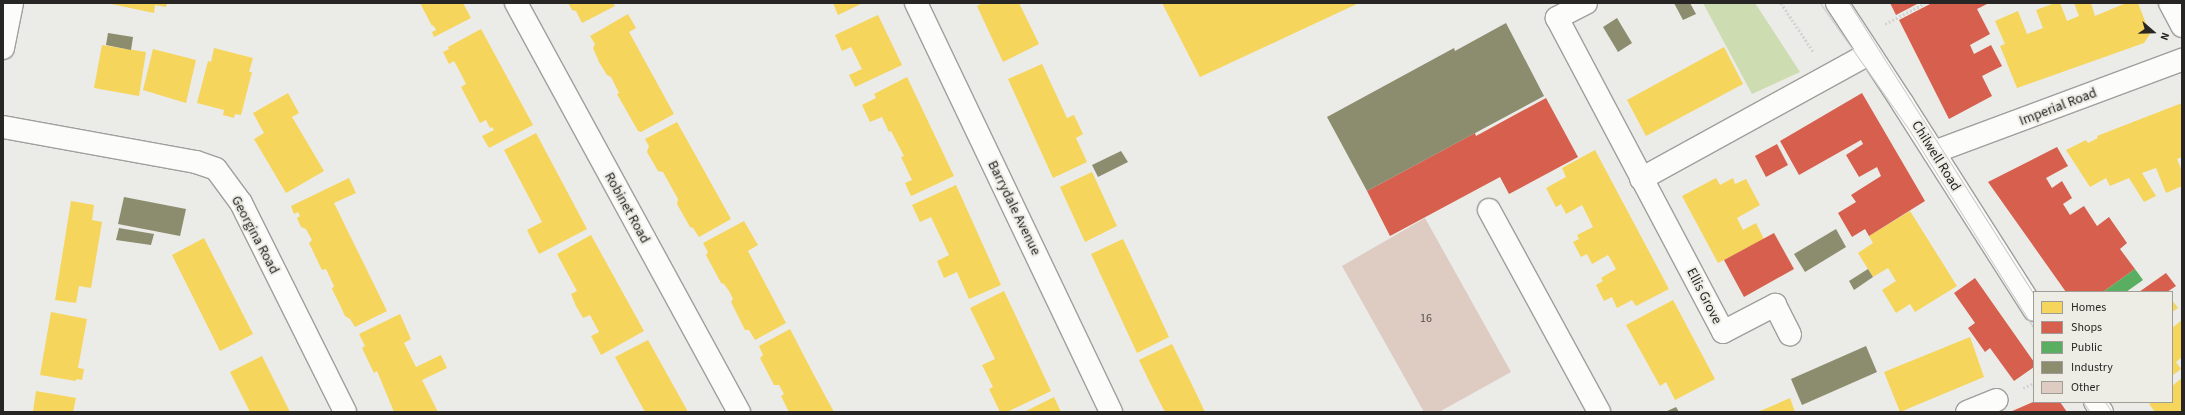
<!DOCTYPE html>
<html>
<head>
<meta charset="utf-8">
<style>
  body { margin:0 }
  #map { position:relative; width:2185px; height:415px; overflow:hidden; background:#ebebe7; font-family:"Source Sans 3",sans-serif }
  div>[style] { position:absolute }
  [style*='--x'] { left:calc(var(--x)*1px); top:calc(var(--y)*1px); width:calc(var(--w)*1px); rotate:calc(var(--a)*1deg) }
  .green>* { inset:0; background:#cedcb1 }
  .homes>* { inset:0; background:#f6d55c }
  .shops>* { inset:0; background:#d6604d }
  .public>* { inset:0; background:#5aae61 }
  .industry>* { inset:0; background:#8c8c6e }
  .building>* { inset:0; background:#deccc3 }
  .path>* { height:2.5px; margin-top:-1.25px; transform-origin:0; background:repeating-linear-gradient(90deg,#d3d3d3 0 2px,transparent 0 4px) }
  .roads { filter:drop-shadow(1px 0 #a09f9c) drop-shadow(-1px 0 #a09f9c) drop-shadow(0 1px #a09f9c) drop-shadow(0 -1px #a09f9c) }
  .minor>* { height:22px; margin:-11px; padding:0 11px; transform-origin:11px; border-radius:11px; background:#fcfcfb }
  .major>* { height:22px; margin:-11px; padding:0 11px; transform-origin:11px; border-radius:11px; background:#fcfcfb }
  .tram>* { height:1px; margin:-0.5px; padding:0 0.5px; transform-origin:0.5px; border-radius:0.5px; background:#ccc }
  span { translate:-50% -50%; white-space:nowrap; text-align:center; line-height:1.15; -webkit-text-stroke:4px #edece5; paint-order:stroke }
  .number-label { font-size:12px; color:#55504c }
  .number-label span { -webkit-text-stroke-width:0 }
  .street-label { font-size:14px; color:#272624 }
  .frame { position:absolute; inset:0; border:4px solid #272624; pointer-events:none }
  .legend { position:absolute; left:2033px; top:291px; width:140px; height:112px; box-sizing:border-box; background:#edece5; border:1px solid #9e9d98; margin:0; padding:5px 7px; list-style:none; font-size:12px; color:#272624 }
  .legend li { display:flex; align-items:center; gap:8px; height:20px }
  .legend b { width:20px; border:1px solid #9e9d98 }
  .north { position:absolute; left:2133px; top:12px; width:40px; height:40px; -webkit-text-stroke:3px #edece5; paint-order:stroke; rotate:110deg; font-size:11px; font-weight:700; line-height:16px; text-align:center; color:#272624 }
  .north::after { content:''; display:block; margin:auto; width:14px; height:18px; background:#272624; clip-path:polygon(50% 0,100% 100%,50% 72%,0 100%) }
</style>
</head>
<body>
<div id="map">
  <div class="green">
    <i style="clip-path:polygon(1703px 3px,1755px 3px,1800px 72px,1752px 94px)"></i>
  </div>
  <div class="homes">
    <i style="clip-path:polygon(106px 3px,167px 3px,166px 7px,155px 5px,154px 13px)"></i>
    <i style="clip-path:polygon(420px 3px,463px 3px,471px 18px,434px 37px,432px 32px,436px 30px,433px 25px,432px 26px)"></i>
    <i style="clip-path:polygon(568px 3px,613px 3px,615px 6px,582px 23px,576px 11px,572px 10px)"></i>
    <i style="clip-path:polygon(833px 3px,863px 3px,838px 15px)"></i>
    <i style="clip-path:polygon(983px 3px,1019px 3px,1039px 44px,1003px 62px,977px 6px)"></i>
    <i style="clip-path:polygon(1162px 3px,1359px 3px,1200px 77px)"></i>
    <i style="clip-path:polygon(2055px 3px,2060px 3px,2067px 21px,2079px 16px,2074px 3px,2091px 3px,2095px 16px,2126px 3px,2138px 3px,2150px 34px,2144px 43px,2017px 88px,2000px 46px,2005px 44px,1995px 21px,2018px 11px,2027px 34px,2043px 28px,2036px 10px)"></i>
    <i style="clip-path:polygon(628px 14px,636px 28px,629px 32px,674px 114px,641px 132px,638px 131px,617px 94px,619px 93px,611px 77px,607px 75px,599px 62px,593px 48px,595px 44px,590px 36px)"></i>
    <i style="clip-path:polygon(878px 15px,902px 65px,855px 87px,849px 75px,862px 69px,851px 47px,842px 51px,835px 35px)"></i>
    <i style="clip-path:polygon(481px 29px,533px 125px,489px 148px,482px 136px,494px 130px,492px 127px,490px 128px,486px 120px,480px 123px,461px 87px,466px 84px,460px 72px,454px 61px,449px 64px,443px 52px,449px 49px,448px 47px)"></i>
    <i style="clip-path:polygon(102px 45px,146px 52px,139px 96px,94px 88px)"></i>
    <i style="clip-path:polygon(1724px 47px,1743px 84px,1646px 136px,1627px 100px)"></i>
    <i style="clip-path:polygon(214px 48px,253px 58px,249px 72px,252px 72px,241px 115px,235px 114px,234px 118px,223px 115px,224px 110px,197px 103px,208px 61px,211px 62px)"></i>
    <i style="clip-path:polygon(153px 49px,196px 60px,186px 103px,143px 90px)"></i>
    <i style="clip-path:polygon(1042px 64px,1067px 118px,1074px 115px,1083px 134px,1076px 138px,1087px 162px,1053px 178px,1008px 79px)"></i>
    <i style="clip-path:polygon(907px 77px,954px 176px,911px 196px,905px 183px,912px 180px,901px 157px,904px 156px,891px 131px,889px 132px,882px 117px,870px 122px,862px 105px,876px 98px,874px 94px)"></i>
    <i style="clip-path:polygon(288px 93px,299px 113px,292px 117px,324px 171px,286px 193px,254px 139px,264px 133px,253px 113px)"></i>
    <i style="clip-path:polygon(2182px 103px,2182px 157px,2177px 159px,2182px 171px,2182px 186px,2166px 193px,2156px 168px,2142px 173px,2156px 196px,2144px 202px,2129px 178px,2110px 186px,2106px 178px,2090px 187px,2066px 150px,2086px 140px,2088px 143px,2098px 138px,2097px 136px)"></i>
    <i style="clip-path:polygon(677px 122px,731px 219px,699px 237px,693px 228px,690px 227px,677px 204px,678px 199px,663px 172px,658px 171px,647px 152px,649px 146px,645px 139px)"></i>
    <i style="clip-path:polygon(536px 133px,587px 229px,539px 254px,527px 230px,542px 222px,504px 150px)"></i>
    <i style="clip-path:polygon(1595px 150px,1669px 289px,1636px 306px,1632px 300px,1617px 308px,1612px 297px,1604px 301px,1596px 285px,1603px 281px,1601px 278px,1616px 269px,1611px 260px,1608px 255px,1592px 264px,1587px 254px,1581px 257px,1573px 242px,1579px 239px,1577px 235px,1593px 227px,1582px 205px,1566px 214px,1561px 204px,1556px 207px,1546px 188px,1566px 177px,1562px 168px)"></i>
    <i style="clip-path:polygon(1092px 172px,1117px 226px,1085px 242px,1060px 187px)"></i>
    <i style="clip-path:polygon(349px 178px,356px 193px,334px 203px,387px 311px,355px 327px,350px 319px,345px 316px,340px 305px,332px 289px,334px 286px,326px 269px,322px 270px,309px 243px,312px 240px,306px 229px,301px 227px,297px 218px,300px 216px,298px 212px,294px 214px,291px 206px)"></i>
    <i style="clip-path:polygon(1716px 178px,1720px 185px,1733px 178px,1735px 184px,1746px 179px,1760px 205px,1737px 218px,1743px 230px,1756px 223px,1764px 239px,1718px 263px,1682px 196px)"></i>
    <i style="clip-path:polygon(956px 185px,1001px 285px,969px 299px,957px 272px,944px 278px,937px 261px,949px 255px,931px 217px,920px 222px,912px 205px)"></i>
    <i style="clip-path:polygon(71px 201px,94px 205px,92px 220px,102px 222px,91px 288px,79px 286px,76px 303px,55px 300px)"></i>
    <i style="clip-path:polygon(1910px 211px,1957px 286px,1915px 312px,1910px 304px,1896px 313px,1882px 290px,1896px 281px,1888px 268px,1873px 277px,1858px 253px,1873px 243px,1869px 236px)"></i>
    <i style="clip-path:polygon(744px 221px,758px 245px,748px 251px,786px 323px,755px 340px,749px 330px,745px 330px,731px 302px,733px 299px,729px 291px,724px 284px,721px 283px,706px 255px,708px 252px,703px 243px)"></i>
    <i style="clip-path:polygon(591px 235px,644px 331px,601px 355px,591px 336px,599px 332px,590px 315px,583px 318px,576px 306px,571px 294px,577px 291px,557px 254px)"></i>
    <i style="clip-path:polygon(204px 238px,253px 334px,220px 351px,172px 255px)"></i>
    <i style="clip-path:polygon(1123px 239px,1169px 337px,1137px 353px,1091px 254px)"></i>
    <i style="clip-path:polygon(1004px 291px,1051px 391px,1007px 412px,1000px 412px,989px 389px,993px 387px,982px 365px,995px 359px,970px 308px)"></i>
    <i style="clip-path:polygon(1673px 300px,1715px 379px,1675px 400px,1666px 382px,1660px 386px,1626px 325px)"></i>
    <i style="clip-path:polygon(2172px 300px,2178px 308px,2172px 312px)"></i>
    <i style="clip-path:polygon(51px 312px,87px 319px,78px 368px,84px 369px,82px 380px,76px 379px,76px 381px,40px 375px)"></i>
    <i style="clip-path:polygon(400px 314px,411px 339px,404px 343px,416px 367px,441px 355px,447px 368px,422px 380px,438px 412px,394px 412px,377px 371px,374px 373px,362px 348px,365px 346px,359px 334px)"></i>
    <i style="clip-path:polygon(2182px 320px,2182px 357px,2176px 362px,2181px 369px,2172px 376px,2172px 328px)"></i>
    <i style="clip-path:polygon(790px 329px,815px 377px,834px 412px,789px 412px,781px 396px,784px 394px,779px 385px,774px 385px,760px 358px,763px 355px,759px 346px)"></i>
    <i style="clip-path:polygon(1970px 337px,1984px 377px,1900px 412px,1884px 372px)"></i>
    <i style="clip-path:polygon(648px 340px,687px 410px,687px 412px,645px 412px,628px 381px,615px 357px)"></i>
    <i style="clip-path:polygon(1172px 344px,1196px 393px,1205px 412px,1165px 412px,1151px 385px,1139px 360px)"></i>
    <i style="clip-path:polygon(262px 356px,290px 412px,250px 412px,230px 372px)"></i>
    <i style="clip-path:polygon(2182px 378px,2182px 412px,2155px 412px,2149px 404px,2152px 402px,2172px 402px,2172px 386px)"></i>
    <i style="clip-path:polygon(36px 391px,76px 398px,73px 412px,33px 412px)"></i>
    <i style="clip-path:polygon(1054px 397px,1061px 412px,1024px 412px)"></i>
    <i style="clip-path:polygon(1790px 398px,1795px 412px,1757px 412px,1765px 409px)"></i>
  </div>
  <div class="shops">
    <i style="clip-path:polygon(1890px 3px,1919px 3px,1896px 15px)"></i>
    <i style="clip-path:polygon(1932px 3px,1989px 3px,1977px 9px,1990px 34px,1970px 45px,1974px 54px,1991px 45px,2002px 66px,1982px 76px,1992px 96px,1949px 119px,1899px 20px)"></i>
    <i style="clip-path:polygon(1862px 93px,1925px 201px,1869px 236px,1865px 229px,1852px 237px,1838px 213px,1856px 202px,1851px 195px,1881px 176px,1877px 167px,1859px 177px,1846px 155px,1863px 144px,1861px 140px,1799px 175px,1780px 141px)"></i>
    <i style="clip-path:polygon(1546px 98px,1578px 157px,1509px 194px,1500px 177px,1390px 236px,1367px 191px,1475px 133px,1476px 136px)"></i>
    <i style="clip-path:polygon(1777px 144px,1788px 165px,1766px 177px,1755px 156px)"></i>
    <i style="clip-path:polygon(2057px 147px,2068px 166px,2046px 178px,2052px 188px,2062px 181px,2072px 198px,2063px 204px,2070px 215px,2084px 206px,2097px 226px,2109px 217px,2127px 243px,2120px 249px,2135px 269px,2103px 292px,2066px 292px,1988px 182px)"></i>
    <i style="clip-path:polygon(1774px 233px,1794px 269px,1744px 297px,1724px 260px)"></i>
    <i style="clip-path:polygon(2166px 273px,2176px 286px,2167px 292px,2139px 292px)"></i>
    <i style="clip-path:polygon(1975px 278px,2034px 362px,2034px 367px,2014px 381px,1990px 348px,1985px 352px,1968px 328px,1975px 323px,1954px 293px)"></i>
    <i style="clip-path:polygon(2033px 402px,2060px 402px,2067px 412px,2010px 412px)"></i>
  </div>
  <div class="public">
    <i style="clip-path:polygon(2135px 269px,2143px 280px,2126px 292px,2103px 292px)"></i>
  </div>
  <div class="industry">
    <i style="clip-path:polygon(1674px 3px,1690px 3px,1696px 14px,1683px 20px)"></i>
    <i style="clip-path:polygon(1617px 18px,1632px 43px,1618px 52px,1603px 27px)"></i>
    <i style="clip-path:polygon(1506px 23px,1544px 96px,1367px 191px,1327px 117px,1454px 48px,1455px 51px)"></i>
    <i style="clip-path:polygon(108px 33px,133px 37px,131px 50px,106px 45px)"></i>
    <i style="clip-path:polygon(1121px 151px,1128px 162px,1098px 177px,1092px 165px)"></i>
    <i style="clip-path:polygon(124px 197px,186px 209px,180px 236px,118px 224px)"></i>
    <i style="clip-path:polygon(119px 228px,154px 234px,151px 245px,116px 240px)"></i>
    <i style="clip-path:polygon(1836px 229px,1846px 247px,1805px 272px,1794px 254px)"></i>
    <i style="clip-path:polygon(1868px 269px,1873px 277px,1854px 290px,1849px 281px)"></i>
    <i style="clip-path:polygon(1866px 346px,1877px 372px,1802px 405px,1791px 379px)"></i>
    <i style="clip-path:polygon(1676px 407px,1679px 412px,1665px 412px)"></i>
  </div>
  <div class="building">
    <i style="clip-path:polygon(1425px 218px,1511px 372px,1439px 412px,1424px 412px,1342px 266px)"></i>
  </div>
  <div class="path">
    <i style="--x:1781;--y:3;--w:58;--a:56.3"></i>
    <i style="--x:1885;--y:24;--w:45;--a:-27.7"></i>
    <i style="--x:2023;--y:388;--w:12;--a:-24"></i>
  </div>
  <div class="roads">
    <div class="minor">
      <i style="--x:516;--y:3;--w:466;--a:61.4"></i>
      <i style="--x:916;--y:3;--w:453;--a:64.5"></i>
      <i style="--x:1586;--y:3;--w:33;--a:153"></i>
      <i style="--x:1557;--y:18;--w:355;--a:62.1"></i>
      <i style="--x:1723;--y:332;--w:59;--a:-27.4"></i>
      <i style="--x:1775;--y:305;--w:33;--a:63"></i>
      <i style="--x:2170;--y:3;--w:26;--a:62"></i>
      <i style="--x:3;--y:127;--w:196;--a:10.3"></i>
      <i style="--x:196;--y:162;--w:21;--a:19"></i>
      <i style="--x:216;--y:169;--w:42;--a:53.7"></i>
      <i style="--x:241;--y:203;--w:233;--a:63.5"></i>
      <i style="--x:1934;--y:152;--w:265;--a:-20.4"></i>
      <i style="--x:1641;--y:179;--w:261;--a:-28.8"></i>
      <i style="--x:1489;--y:210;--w:230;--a:61.4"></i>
      <i style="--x:1967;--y:412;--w:32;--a:-22"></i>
    </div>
    <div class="major">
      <i style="--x:1837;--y:3;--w:121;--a:56.8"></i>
      <i style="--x:1903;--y:104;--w:244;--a:57.5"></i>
      <i style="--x:3;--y:48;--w:46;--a:-78.7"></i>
      <i style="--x:2095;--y:402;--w:12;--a:55"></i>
    </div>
  </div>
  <div class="tram">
    <i style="--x:1820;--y:3;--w:156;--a:54.9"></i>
    <i style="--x:1910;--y:131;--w:234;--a:57.9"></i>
    <i style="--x:1849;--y:3;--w:346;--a:57.6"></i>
    <i style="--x:2083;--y:402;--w:12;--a:55"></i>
    <i style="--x:2105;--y:402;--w:12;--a:55"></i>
  </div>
  <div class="number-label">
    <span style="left:1426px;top:319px">16</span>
  </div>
  <div class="street-label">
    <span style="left:2058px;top:107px;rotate:-21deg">Imperial Road</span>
    <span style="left:1936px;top:156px;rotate:58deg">Chilwell Road</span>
    <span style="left:627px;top:208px;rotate:61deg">Robinet Road</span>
    <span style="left:1014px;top:208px;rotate:64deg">Barrydale Avenue</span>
    <span style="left:255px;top:235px;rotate:62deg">Georgina Road</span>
    <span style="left:1704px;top:296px;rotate:63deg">Ellis Grove</span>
  </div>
  <div class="frame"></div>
  <ul class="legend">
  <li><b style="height:11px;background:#f6d55c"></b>Homes</li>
  <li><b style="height:11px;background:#d6604d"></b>Shops</li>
  <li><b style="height:11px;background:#5aae61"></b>Public</li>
  <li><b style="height:11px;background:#8c8c6e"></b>Industry</li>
  <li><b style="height:11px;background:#deccc3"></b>Other</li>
  </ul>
  <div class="north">N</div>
</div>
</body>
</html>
